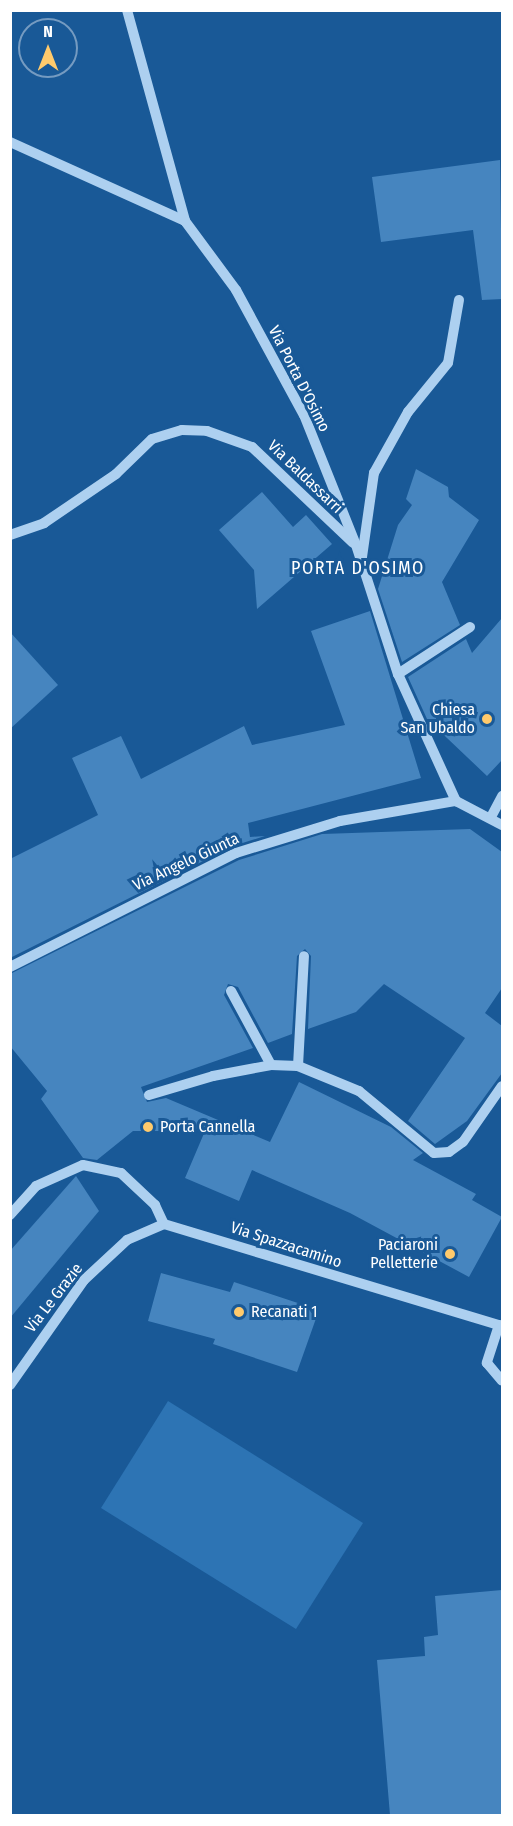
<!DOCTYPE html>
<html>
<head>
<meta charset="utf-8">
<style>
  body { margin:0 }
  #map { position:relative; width:513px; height:1826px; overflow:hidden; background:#195997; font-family:"Fira Sans Condensed",sans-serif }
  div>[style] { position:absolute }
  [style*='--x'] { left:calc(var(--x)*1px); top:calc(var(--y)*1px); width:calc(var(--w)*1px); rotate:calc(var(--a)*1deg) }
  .green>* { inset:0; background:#2d74b4 }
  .building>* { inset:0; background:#4685bf }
  .minor>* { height:10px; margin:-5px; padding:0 5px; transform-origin:5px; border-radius:5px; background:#add0f0 }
  .dots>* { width:16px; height:16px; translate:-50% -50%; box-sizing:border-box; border:3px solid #195997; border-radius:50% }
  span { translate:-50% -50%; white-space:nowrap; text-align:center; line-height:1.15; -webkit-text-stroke:6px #195997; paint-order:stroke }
  .street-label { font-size:16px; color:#fff }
  .poi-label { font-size:16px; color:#fff }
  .right { translate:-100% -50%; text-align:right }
  .left { translate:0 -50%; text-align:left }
  .neighbourhood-label { font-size:18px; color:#fff; letter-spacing:1.5px }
  .frame { position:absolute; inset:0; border:12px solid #fff; pointer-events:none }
  .north { position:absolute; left:18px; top:18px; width:60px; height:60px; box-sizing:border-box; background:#195997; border:2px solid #759bc1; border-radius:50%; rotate:0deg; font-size:16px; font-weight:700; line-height:24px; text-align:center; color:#fff }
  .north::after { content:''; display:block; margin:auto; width:21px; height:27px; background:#ffca6c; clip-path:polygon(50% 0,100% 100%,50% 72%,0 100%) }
</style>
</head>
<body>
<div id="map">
  <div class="green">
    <i style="clip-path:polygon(168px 1401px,363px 1523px,296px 1629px,101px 1508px)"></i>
  </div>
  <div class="building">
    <i style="clip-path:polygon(500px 160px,502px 299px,482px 300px,473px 230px,381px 242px,372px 177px)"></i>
    <i style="clip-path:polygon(416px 469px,448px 487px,449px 497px,479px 520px,442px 582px,460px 625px,402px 662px,378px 589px,398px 525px,412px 505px,406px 499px)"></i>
    <i style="clip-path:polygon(262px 492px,293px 527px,306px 515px,332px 544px,257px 609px,254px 570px,219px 530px)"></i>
    <i style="clip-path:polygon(370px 611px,421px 778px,248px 823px,250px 837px,265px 836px,233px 846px,10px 958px,10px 859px,98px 815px,72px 758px,121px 736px,141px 779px,244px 726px,252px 745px,345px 725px,311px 631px)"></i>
    <i style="clip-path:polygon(502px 618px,502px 760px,487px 776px,427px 719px,408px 677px,466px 639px,472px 653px)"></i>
    <i style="clip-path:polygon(10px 632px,58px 685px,10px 729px)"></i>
    <i style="clip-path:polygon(470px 829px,502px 852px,502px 988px,485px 1013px,502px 1026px,502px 1073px,467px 1121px,435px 1144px,408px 1121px,465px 1038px,384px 984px,356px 1012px,308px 1029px,311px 956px,305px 949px,297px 956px,292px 1034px,268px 1043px,238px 987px,228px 984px,224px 995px,253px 1048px,141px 1087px,147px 1102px,166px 1098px,270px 1142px,299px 1082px,391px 1127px,423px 1153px,413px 1160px,476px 1194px,472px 1200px,502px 1217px,469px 1277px,350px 1213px,252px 1170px,239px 1201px,185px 1178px,205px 1131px,133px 1131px,97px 1160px,83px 1158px,41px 1099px,47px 1091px,10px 1046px,10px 974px,239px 860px,322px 834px)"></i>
    <i style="clip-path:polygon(76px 1176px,99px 1211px,10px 1318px,10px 1251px)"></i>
    <i style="clip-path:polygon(161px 1273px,230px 1292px,234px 1282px,319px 1310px,297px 1372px,213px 1344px,215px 1339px,148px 1321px)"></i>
    <i style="clip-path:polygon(502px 1590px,502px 1815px,390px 1815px,377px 1660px,425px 1656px,424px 1637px,438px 1635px,435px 1596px)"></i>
  </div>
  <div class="minor">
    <i style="--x:127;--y:10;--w:219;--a:74.6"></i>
    <i style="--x:185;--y:221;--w:86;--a:53.5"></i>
    <i style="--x:236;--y:290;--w:142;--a:61.5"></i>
    <i style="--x:304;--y:415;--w:140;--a:68.2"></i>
    <i style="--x:356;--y:545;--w:136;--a:72"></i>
    <i style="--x:398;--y:674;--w:140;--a:65.5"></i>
    <i style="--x:10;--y:142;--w:192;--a:24.3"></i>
    <i style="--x:10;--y:535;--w:36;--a:-19"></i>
    <i style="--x:44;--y:523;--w:87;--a:-34.2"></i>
    <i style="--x:116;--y:474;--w:50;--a:-44.2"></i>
    <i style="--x:152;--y:439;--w:31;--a:-17"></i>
    <i style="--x:182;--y:430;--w:25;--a:2"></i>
    <i style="--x:207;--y:431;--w:48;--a:19.6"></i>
    <i style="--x:252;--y:447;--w:139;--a:43.5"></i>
    <i style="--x:362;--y:557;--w:85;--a:-81.9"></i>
    <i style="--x:374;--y:473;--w:70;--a:-60.9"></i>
    <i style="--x:408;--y:412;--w:63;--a:-50.8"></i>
    <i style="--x:448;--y:363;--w:64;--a:-80.1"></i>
    <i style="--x:398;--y:674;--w:86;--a:-33.1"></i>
    <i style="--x:456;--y:801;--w:52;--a:27.6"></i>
    <i style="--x:491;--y:817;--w:24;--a:-62"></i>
    <i style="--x:10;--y:967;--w:253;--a:-26.8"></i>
    <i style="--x:236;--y:853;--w:109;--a:-17.1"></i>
    <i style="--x:340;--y:821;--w:118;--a:-9.8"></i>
    <i style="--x:231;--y:991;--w:84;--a:61.6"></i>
    <i style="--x:298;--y:1066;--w:110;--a:-86.9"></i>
    <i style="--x:149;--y:1095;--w:67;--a:-16.5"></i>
    <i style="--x:213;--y:1076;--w:59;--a:-10.7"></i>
    <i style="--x:271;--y:1065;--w:27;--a:2"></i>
    <i style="--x:298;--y:1066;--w:66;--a:22.3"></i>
    <i style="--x:359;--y:1091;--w:97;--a:39.6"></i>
    <i style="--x:434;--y:1153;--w:15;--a:-4"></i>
    <i style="--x:449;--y:1152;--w:17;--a:-36"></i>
    <i style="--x:463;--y:1142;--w:68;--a:-55.1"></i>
    <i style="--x:10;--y:1215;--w:39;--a:-48"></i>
    <i style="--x:36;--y:1186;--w:51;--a:-24.1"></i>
    <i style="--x:83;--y:1165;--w:39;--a:12"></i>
    <i style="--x:121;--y:1173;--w:47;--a:43.3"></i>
    <i style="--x:155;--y:1205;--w:21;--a:65"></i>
    <i style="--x:164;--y:1224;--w:353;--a:16.8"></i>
    <i style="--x:499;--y:1325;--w:40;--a:108"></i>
    <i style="--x:487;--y:1363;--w:23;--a:50"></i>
    <i style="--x:10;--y:1385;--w:128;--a:-54.8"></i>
    <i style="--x:84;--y:1280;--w:59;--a:-42.9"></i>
    <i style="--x:127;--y:1240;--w:40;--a:-23.4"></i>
  </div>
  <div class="dots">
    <i style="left:487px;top:719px;background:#ffca6c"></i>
    <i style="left:148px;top:1127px;background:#ffca6c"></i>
    <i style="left:450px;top:1254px;background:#ffca6c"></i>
    <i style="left:239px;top:1312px;background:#ffca6c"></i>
  </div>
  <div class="street-label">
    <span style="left:299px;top:379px;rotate:63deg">Via Porta D'Osimo</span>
    <span style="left:305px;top:477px;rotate:44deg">Via Baldassarri</span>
    <span style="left:186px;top:862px;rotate:-25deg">Via Angelo Giunta</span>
    <span style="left:286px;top:1245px;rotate:18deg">Via Spazzacamino</span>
    <span style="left:54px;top:1298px;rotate:-52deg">Via Le Grazie</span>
  </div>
  <div class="poi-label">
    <span class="right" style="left:475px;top:719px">Chiesa<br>San Ubaldo</span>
    <span class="left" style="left:160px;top:1127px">Porta Cannella</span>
    <span class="right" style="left:438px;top:1254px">Paciaroni<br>Pelletterie</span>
    <span class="left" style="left:251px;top:1312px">Recanati 1</span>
  </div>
  <div class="neighbourhood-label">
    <span style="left:358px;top:568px">PORTA D'OSIMO</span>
  </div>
  <div class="frame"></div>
  <div class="north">N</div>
</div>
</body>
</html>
